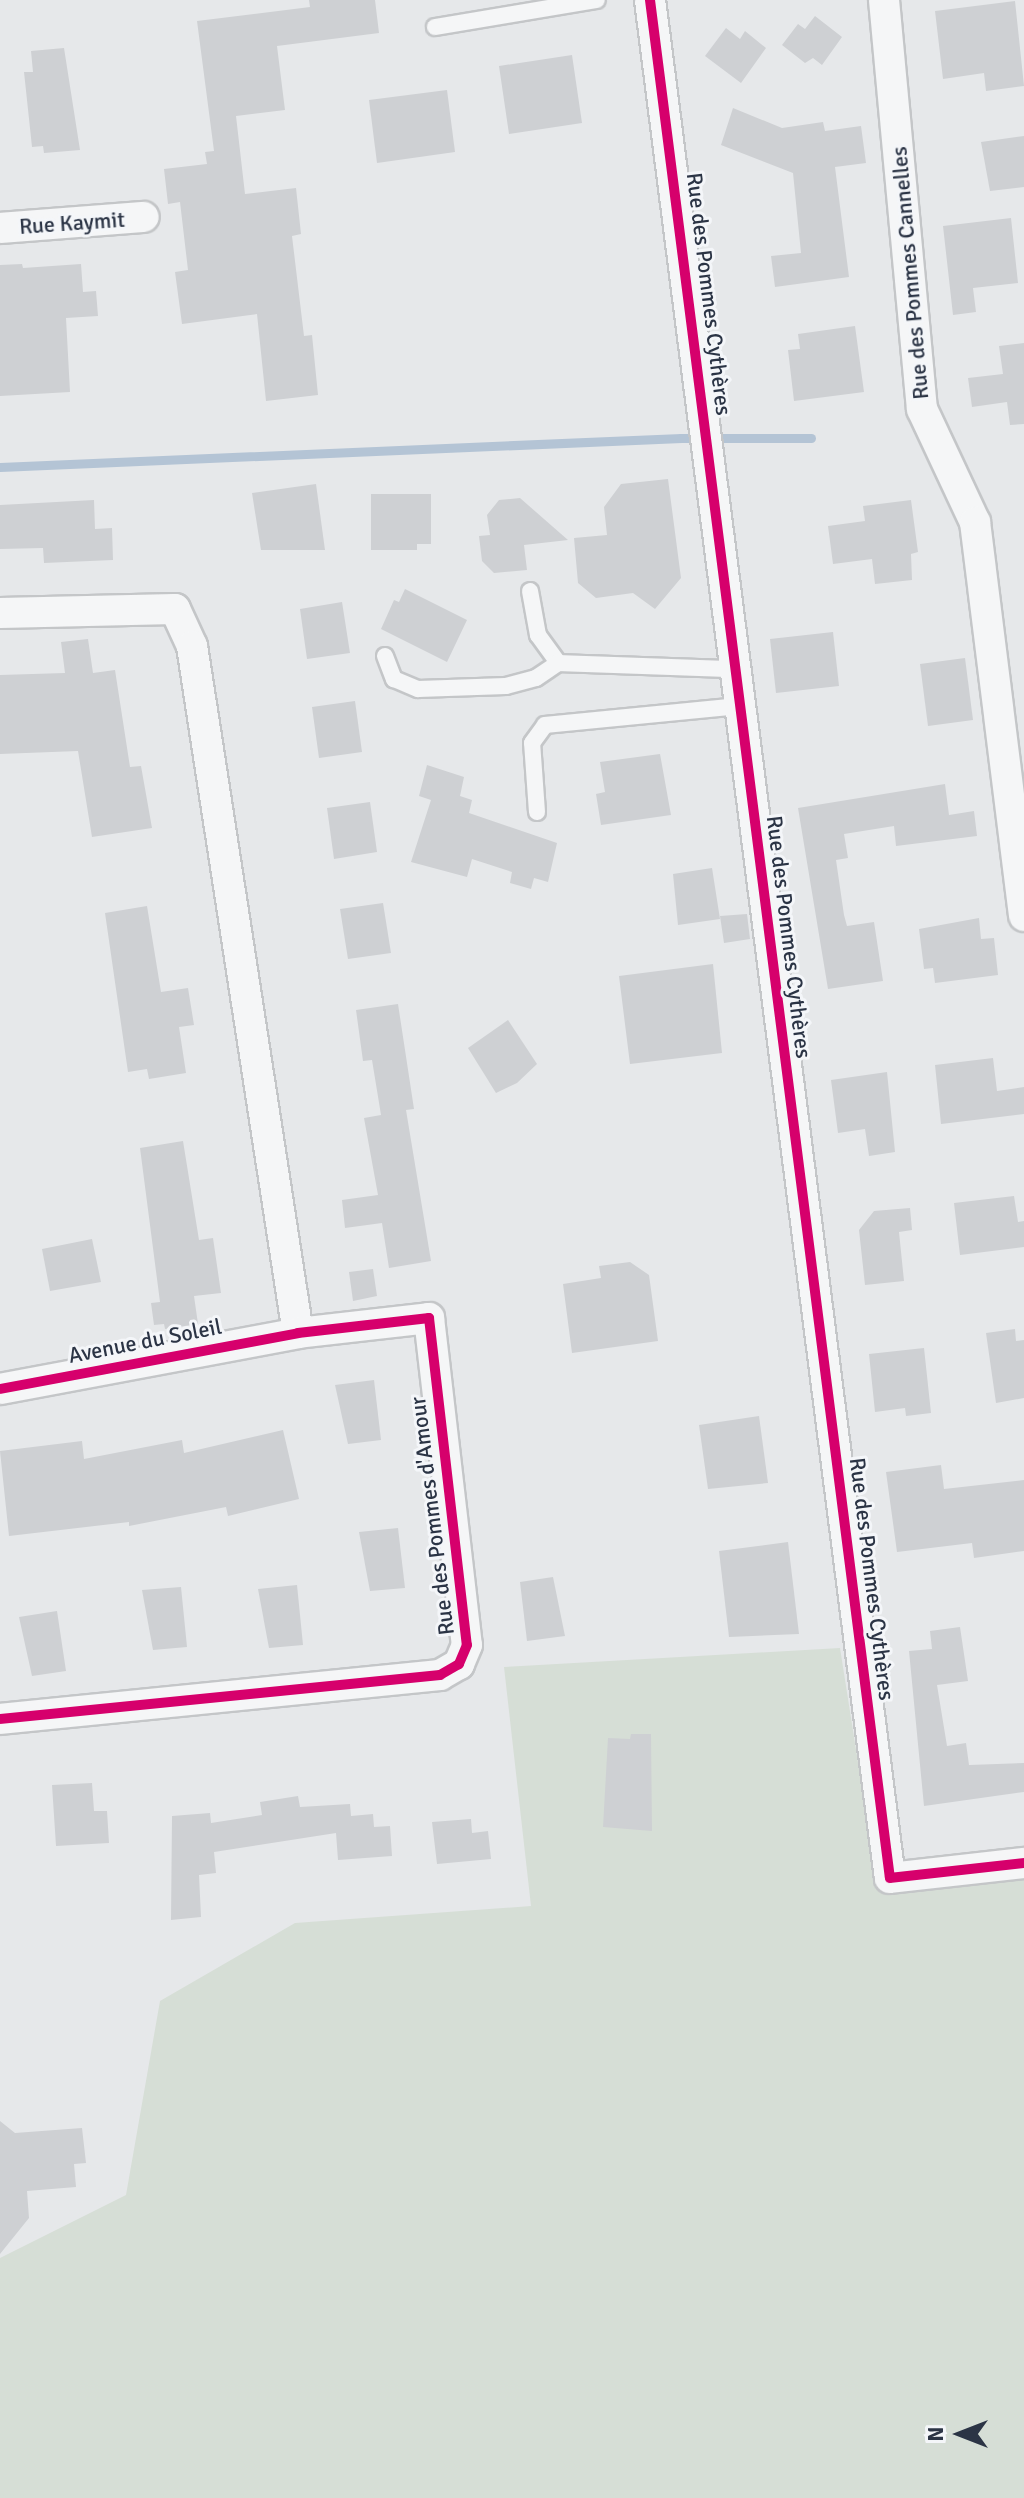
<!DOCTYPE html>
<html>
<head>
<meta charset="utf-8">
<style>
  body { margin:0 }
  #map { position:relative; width:1024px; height:2498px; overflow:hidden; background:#e6e8ea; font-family:Signika,sans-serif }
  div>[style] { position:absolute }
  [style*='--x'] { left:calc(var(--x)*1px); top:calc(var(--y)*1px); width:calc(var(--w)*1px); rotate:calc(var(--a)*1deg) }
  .green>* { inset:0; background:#d6ded6 }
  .stream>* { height:9px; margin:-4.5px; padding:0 4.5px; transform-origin:4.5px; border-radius:4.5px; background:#b4c4d5 }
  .building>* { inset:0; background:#ced0d3 }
  .roads { filter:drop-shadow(2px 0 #c4c6c8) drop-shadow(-2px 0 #c4c6c8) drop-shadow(0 2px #c4c6c8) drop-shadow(0 -2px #c4c6c8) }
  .service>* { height:16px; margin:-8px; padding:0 8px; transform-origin:8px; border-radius:8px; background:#f5f6f7 }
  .minor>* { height:30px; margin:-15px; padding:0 15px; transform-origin:15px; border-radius:15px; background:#f5f6f7 }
  .cycleway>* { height:10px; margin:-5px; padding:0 5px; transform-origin:5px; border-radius:5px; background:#d6006c }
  span { translate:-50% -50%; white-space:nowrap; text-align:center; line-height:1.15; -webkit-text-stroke:6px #f4f6f9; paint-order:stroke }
  .street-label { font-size:22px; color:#2b3445 }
  .north { position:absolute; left:920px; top:2394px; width:80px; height:80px; -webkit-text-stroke:6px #f4f6f9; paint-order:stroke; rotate:270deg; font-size:22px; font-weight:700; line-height:32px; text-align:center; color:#2b3445 }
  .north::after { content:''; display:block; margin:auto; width:28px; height:36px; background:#2b3445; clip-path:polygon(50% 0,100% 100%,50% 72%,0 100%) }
</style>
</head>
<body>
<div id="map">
  <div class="green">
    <i style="clip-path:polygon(840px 1648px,877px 1883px,1024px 1873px,1024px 2498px,0 2498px,0 2258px,126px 2195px,160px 2001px,295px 1923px,531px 1906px,504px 1667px)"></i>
  </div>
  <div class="stream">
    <i style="--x:0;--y:467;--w:682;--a:-2.44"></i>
    <i style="--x:681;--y:438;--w:130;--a:0"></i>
  </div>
  <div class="building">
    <i style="clip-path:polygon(309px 0,375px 0,379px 33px,277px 46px,285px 110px,236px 116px,245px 194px,296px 188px,301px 234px,292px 236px,304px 336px,312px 335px,318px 395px,266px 401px,257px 314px,182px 324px,175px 272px,188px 270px,180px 202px,168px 204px,164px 169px,207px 164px,205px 152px,214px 151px,197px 21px,310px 7px)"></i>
    <i style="clip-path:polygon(1015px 1px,1024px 86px,986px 91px,984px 73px,943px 79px,935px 11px)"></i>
    <i style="clip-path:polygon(815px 16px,842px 37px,822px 65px,813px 58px,805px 63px,782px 45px,798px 24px,805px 29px)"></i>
    <i style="clip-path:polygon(726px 28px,740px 39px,745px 31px,766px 48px,741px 83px,705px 56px)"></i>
    <i style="clip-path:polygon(64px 48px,80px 150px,44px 153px,43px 146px,32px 147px,24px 72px,33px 72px,31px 51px)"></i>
    <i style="clip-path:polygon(572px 55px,582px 123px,509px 134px,499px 66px)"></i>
    <i style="clip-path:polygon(447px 90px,455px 152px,377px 163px,369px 100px)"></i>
    <i style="clip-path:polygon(733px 108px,782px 128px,823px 122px,825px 131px,861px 126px,866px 163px,835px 167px,849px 277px,775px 287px,771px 256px,801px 253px,793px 173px,721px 145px)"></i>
    <i style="clip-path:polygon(1024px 136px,1024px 187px,990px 191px,981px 142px)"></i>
    <i style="clip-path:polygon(1011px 218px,1018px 283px,973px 288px,976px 312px,953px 315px,943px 226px)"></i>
    <i style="clip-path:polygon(22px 264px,23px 268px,81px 264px,83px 292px,96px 291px,98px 316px,66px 318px,70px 392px,0 396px,0 265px)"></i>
    <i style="clip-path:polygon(855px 326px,864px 392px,794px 401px,788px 350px,800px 349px,798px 334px)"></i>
    <i style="clip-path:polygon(1024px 343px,1024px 424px,1010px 425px,1007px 402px,972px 407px,968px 378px,1003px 374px,999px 346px)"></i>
    <i style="clip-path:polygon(668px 479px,681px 578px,655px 609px,633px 593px,596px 598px,578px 583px,574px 538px,607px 535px,604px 507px,621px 484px)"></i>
    <i style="clip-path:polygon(316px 484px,325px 550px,261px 550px,252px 493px)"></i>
    <i style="clip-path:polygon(371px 494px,431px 494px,431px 544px,417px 544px,417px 550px,371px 550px)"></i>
    <i style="clip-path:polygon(520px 498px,568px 540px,524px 545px,527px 570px,494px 573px,482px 561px,479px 536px,490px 535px,487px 515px,499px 500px)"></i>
    <i style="clip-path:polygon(94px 500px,95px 529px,112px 528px,113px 560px,44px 563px,43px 548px,0 549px,0 505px)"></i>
    <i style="clip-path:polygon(911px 500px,918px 552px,911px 554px,912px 580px,875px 584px,872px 559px,833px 564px,828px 526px,865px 521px,863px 506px)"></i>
    <i style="clip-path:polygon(405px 589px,467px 620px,447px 662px,381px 629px,394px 600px,399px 602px)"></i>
    <i style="clip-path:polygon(342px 602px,350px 653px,307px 659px,300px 609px)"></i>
    <i style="clip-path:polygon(833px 632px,839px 686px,776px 693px,770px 639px)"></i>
    <i style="clip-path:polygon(88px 639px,93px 673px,115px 670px,130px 767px,141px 766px,152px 828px,92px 837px,78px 751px,0 754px,0 675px,65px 673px,61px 642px)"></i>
    <i style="clip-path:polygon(965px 658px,973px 720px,928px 726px,920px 664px)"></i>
    <i style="clip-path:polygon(355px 701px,362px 752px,319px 758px,312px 707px)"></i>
    <i style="clip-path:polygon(660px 754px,671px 815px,601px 825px,596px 794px,605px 792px,600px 762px)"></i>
    <i style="clip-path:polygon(427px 765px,464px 777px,460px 796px,472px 800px,469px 813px,557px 843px,548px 882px,534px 878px,531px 889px,510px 883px,512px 872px,472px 859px,467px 877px,411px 862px,431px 800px,419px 796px)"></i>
    <i style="clip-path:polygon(945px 784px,949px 815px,974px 811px,977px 836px,896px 846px,894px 826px,844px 834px,848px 858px,836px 860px,844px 915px,847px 926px,874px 922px,883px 981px,828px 989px,798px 808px)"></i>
    <i style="clip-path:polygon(370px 802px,377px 852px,334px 859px,327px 808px)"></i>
    <i style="clip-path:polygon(712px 868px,720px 919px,678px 925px,673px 874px)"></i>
    <i style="clip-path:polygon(383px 903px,391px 953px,348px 959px,340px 909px)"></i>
    <i style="clip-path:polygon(147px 906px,161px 992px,188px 988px,194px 1025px,179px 1027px,186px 1073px,149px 1079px,147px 1069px,128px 1072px,105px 913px)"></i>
    <i style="clip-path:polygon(747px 914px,750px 939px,724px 943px,720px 916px)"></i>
    <i style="clip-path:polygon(979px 918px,981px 939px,994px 938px,998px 975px,935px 983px,933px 968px,924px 969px,919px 929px)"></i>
    <i style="clip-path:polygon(713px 964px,722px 1053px,630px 1064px,619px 976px)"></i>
    <i style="clip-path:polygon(398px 1004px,414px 1109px,406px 1110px,431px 1261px,389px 1268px,382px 1223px,345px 1228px,342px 1200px,378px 1195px,364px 1118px,381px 1115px,372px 1060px,363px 1061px,356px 1010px)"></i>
    <i style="clip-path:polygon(508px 1020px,537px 1064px,517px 1083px,496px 1093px,468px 1048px)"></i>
    <i style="clip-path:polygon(993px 1058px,997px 1091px,1024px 1087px,1024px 1114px,941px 1124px,935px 1065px)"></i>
    <i style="clip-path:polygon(887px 1072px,895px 1152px,869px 1156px,865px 1129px,838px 1133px,831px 1080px)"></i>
    <i style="clip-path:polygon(183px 1141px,199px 1240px,213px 1238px,221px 1293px,194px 1296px,198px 1324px,165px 1329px,164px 1324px,154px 1325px,151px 1303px,160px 1302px,140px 1148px)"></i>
    <i style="clip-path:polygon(1014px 1196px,1018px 1222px,1024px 1221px,1024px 1247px,960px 1255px,954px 1203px)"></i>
    <i style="clip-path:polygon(910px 1208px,912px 1230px,899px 1232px,904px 1281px,865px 1285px,859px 1230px,874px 1211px)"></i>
    <i style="clip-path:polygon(92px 1239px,101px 1282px,50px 1291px,42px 1249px)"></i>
    <i style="clip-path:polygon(630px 1262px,649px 1275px,658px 1341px,572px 1353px,563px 1284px,601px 1278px,599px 1266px)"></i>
    <i style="clip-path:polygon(373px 1269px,377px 1296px,353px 1301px,349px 1272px)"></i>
    <i style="clip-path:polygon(1015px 1329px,1016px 1341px,1024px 1340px,1024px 1398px,996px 1403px,986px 1333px)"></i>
    <i style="clip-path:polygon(924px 1348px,931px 1413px,906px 1416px,905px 1408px,875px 1412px,869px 1354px)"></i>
    <i style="clip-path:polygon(374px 1380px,381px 1440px,348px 1444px,335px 1385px)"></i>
    <i style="clip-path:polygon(759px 1416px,768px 1483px,708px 1489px,699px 1425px)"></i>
    <i style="clip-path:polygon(283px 1430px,299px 1499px,228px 1516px,226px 1507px,129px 1526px,129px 1522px,9px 1536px,0 1451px,82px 1441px,84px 1459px,182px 1440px,184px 1453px)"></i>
    <i style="clip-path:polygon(941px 1465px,944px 1489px,1024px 1480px,1024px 1551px,974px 1558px,972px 1543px,897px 1552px,886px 1472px)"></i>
    <i style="clip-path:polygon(398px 1528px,405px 1588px,370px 1591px,359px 1532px)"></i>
    <i style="clip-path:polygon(788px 1542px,799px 1634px,729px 1637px,719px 1551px)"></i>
    <i style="clip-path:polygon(553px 1577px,565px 1636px,527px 1641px,520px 1582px)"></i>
    <i style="clip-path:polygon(297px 1585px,303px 1645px,269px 1648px,258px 1589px)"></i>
    <i style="clip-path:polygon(181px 1587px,187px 1647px,153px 1650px,142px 1590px)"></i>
    <i style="clip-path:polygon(57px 1611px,66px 1671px,32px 1676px,19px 1617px)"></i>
    <i style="clip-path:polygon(960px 1627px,968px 1681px,937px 1685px,947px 1746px,966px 1743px,969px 1765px,1024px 1763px,1024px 1792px,924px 1806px,909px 1651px,932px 1649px,930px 1631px)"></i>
    <i style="clip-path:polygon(631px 1734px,651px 1734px,652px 1831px,603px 1827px,608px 1738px,630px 1739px)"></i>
    <i style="clip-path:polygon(92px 1783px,94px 1811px,107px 1811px,109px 1843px,56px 1846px,52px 1785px)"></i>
    <i style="clip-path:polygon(298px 1796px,300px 1807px,350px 1804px,351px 1816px,373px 1814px,374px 1827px,390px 1826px,392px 1856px,338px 1860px,336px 1833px,214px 1852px,216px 1873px,199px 1875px,201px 1917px,171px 1920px,172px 1816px,210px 1813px,211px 1823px,262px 1815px,260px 1802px)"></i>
    <i style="clip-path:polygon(471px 1819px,472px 1833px,488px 1831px,491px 1859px,437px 1864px,432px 1822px)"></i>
    <i style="clip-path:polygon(0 2121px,15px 2133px,82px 2128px,86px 2163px,74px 2164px,76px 2187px,27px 2191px,29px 2218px,0 2254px)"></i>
  </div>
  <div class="roads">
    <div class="service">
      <i style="--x:435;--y:27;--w:164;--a:-9.5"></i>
      <i style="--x:530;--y:591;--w:45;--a:79.7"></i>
      <i style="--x:538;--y:635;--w:34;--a:54"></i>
      <i style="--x:558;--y:663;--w:176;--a:2"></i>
      <i style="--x:385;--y:656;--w:25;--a:69"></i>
      <i style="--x:394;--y:679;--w:26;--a:23"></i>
      <i style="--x:418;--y:689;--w:88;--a:-2"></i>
      <i style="--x:506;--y:686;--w:31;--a:-15"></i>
      <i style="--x:536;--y:678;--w:27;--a:-34"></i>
      <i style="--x:537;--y:812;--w:69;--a:-94.1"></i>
      <i style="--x:532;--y:743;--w:22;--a:-54"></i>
      <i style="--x:545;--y:725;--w:195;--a:-5.6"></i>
    </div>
    <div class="minor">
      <i style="--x:650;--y:0;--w:1893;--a:82.72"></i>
      <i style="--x:890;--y:1878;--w:135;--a:-6.4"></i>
      <i style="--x:884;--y:0;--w:411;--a:84.7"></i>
      <i style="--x:922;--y:409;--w:125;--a:64.9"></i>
      <i style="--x:975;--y:522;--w:397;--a:82.9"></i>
      <i style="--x:0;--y:228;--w:144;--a:-4.4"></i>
      <i style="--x:0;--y:613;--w:175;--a:-1.3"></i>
      <i style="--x:175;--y:609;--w:41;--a:65.3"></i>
      <i style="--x:192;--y:646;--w:695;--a:81.23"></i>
      <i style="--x:0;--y:1389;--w:303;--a:-10.6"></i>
      <i style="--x:298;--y:1333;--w:132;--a:-6.5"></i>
      <i style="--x:429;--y:1318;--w:329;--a:83.4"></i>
      <i style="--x:467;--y:1645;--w:21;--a:113"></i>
      <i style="--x:459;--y:1664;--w:22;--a:150"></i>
      <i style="--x:440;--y:1675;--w:442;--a:174.3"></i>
    </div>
  </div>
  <div class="cycleway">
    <i style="--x:650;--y:0;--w:1893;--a:82.72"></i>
    <i style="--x:890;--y:1878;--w:135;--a:-6.4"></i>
    <i style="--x:0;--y:1389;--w:303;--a:-10.6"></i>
    <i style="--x:298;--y:1333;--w:132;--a:-6.5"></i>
    <i style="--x:429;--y:1318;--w:329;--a:83.4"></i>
    <i style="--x:467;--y:1645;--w:21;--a:113"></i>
    <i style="--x:459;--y:1664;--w:22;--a:150"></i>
    <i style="--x:440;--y:1675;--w:442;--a:174.3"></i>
  </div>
  <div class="street-label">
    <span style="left:72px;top:223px;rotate:-4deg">Rue Kaymit</span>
    <span style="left:910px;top:273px;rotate:-95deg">Rue des Pommes Cannelles</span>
    <span style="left:709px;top:294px;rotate:83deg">Rue des Pommes Cythères</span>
    <span style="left:789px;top:937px;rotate:83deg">Rue des Pommes Cythères</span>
    <span style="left:145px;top:1341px;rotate:-11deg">Avenue du Soleil</span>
    <span style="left:432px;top:1516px;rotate:-97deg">Rue des Pommes d'Amour</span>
    <span style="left:872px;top:1579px;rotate:83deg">Rue des Pommes Cythères</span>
  </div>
  <div class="north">N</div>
</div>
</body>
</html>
